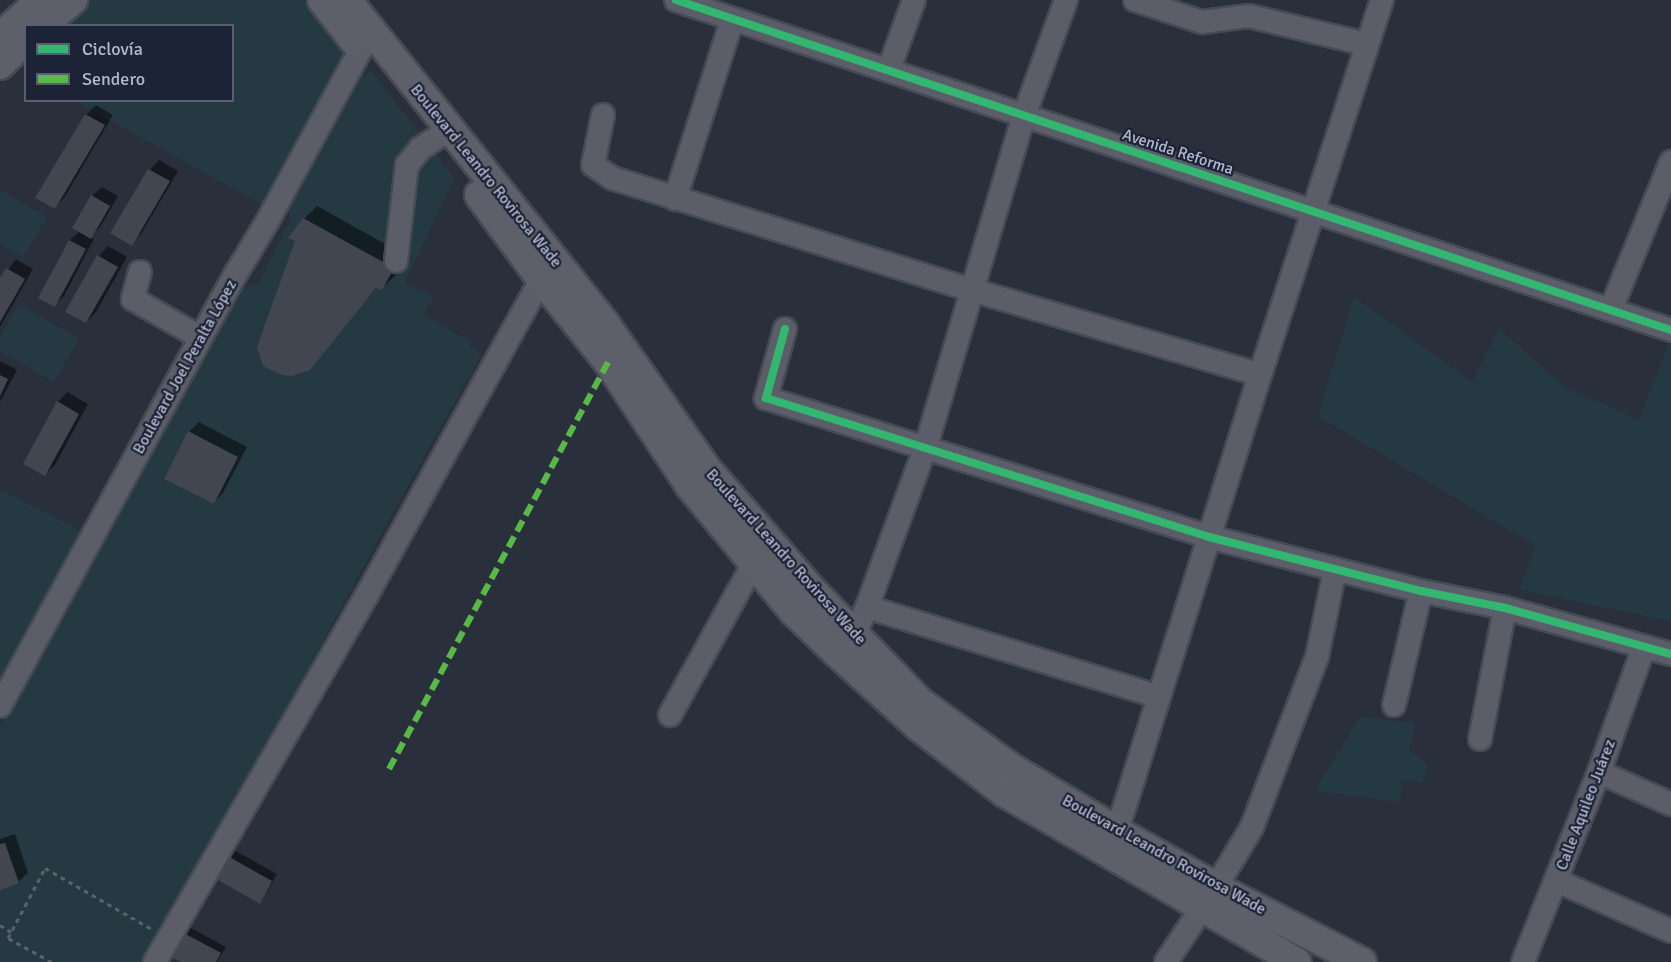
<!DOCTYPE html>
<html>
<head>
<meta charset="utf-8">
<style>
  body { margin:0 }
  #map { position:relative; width:1671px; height:962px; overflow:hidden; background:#292f3b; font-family:Signika,sans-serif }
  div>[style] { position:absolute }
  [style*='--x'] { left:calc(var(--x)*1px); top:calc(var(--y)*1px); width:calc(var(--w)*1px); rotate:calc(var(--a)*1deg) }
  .green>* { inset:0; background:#253942 }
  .shadow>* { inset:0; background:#0007 }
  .building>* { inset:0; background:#414650 }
  .path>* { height:3px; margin-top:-1.5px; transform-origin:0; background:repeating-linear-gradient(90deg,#5d626a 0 4.5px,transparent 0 9px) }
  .roads { filter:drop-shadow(2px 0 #464a54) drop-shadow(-2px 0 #464a54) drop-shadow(0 2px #464a54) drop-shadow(0 -2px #464a54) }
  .minor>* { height:22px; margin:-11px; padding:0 11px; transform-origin:11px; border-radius:11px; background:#5b5e68 }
  .major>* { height:28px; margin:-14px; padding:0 14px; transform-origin:14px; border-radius:14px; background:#5d606a }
  .quiet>* { height:6px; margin-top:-3px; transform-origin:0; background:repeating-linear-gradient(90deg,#58b947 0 12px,transparent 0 18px) }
  .cycleway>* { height:8px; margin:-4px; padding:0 4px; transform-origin:4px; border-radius:4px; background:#33b770 }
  span { translate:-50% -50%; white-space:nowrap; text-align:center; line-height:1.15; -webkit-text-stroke:4.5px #1c2337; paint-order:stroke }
  .street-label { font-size:16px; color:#b4bacc }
  .legend { position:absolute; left:24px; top:24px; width:210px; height:78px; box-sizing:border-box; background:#1c2337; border:2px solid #595f73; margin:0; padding:8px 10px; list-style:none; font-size:18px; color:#b4bacc }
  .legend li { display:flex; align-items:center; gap:12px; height:30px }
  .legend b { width:30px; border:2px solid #595f73 }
</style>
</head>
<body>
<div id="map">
  <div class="green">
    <i style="clip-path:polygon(90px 0,327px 0,348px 44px,263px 205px,76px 101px,232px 100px,232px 26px,61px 26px)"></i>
    <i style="clip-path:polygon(371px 71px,454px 178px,405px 283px,434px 296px,423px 315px,471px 342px,469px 347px,482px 354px,423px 458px,148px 962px,0 962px,0 726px,243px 288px,259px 283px,290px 221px,288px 205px,352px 89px,358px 79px)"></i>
    <i style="clip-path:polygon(0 190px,47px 217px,23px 257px,0 244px)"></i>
    <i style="clip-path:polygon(1354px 297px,1472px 382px,1499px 328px,1563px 386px,1639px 420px,1671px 338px,1671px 621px,1519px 590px,1536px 546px,1318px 416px)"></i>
    <i style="clip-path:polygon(19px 304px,79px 339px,54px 382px,0 351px,0 337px)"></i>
    <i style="clip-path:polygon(0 490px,81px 531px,0 680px)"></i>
    <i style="clip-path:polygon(1360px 717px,1415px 723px,1409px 750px,1428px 765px,1423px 783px,1402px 780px,1400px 802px,1315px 791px)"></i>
  </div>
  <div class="shadow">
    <i style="clip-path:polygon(96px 105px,113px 115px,64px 198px,55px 207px,38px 197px,86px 115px)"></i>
    <i style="clip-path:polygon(159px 160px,178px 171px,141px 234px,131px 244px,112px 233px,150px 170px)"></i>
    <i style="clip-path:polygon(102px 187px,118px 196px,100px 227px,91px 237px,94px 239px,64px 296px,54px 305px,40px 297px,70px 240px,80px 231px,92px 196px)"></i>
    <i style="clip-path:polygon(317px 206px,405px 255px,395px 276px,382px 288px,377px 287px,309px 369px,304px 219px)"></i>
    <i style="clip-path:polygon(108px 246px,127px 257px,96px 312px,86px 322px,67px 311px,99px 256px)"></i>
    <i style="clip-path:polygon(16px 259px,33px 269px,0 327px,0 281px)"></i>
    <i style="clip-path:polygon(0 361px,17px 370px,0 402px)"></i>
    <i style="clip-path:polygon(67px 392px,88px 404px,55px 465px,45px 474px,58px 402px)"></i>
    <i style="clip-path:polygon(199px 422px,247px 447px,223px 493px,214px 503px,189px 432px)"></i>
    <i style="clip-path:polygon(15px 834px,28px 873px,18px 882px,0 888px,0 839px)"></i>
    <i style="clip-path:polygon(232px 849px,277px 874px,260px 903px,215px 877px)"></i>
    <i style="clip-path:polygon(187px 926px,226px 947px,217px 962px,184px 962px,169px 954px)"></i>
  </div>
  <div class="building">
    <i style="clip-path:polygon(85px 114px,105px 125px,55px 209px,35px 198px)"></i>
    <i style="clip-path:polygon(148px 169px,170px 181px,132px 246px,110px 233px)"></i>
    <i style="clip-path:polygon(91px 195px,110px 206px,91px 239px,72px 228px)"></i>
    <i style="clip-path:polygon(303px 218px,394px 268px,382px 290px,376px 288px,310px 370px,292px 376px,282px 375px,263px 366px,257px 347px,295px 241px,288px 238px)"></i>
    <i style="clip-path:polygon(69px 240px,86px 249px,55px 307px,38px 298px)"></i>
    <i style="clip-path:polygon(97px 255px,118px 267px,86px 323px,65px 312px)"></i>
    <i style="clip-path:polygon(6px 268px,25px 279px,0 322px,0 278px)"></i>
    <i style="clip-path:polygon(0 375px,8px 379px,0 396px)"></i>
    <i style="clip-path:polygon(57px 401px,79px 414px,45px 476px,23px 464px)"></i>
    <i style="clip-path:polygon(188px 431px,238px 457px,214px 504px,164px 479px)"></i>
    <i style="clip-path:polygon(5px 843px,19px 883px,0 890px,0 844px)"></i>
    <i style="clip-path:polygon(224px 854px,272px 881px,260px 904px,213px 877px)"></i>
    <i style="clip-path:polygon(180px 931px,221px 953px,216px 962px,181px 962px,167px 955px)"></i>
  </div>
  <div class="path">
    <i style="--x:0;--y:925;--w:13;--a:32"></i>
    <i style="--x:52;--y:962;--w:50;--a:-151.4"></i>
    <i style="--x:8;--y:938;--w:79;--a:-62.1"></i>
    <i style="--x:45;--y:868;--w:123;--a:29.7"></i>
  </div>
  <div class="roads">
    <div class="minor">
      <i style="--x:676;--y:0;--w:1048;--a:18.35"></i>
      <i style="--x:1135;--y:0;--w:71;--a:18.2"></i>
      <i style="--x:1202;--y:22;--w:47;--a:-7.3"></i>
      <i style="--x:1249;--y:16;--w:120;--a:13.5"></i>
      <i style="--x:889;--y:69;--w:73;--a:-70.1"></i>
      <i style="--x:603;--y:115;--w:51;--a:101.3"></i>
      <i style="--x:593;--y:165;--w:23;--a:34"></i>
      <i style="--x:612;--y:178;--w:377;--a:17.3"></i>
      <i style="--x:972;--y:290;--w:300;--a:16.4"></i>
      <i style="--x:675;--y:199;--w:188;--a:-72.3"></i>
      <i style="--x:396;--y:261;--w:97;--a:-83.5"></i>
      <i style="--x:407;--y:165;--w:22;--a:-51"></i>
      <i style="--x:421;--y:148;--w:33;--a:-33"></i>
      <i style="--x:140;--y:272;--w:28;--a:105"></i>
      <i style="--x:133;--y:299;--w:78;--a:29.8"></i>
      <i style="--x:1611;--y:309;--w:159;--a:-67.8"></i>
      <i style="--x:785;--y:329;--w:72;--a:105.4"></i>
      <i style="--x:766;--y:398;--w:464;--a:17.4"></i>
      <i style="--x:1209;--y:537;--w:219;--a:14.3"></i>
      <i style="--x:1421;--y:591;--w:86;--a:11.4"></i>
      <i style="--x:1505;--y:608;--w:172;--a:15.5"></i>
      <i style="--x:867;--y:607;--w:303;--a:17.1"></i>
      <i style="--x:845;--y:644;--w:13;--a:-45"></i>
      <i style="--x:854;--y:635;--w:31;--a:-65"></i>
      <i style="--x:867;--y:607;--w:171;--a:-69.9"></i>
      <i style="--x:926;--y:446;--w:344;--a:-73.5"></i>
      <i style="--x:1024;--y:116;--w:123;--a:-70.1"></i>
      <i style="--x:1394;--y:705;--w:117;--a:-76.7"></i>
      <i style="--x:0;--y:706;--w:494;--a:-61.4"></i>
      <i style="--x:237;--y:272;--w:58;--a:-59"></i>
      <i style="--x:267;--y:222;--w:197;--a:-61.5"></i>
      <i style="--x:361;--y:49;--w:23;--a:-72"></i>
      <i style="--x:670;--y:715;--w:174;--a:-61.1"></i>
      <i style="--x:1480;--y:739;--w:133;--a:-79.2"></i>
      <i style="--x:1599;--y:772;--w:79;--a:24"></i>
      <i style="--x:1109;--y:844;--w:15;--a:-58"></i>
      <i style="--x:1117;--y:831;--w:478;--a:-72.6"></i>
      <i style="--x:1260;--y:375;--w:394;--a:-72"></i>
      <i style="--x:1557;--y:881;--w:124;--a:23.7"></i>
      <i style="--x:155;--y:962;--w:426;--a:-60"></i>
      <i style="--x:368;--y:593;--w:359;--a:-61.1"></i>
      <i style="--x:1166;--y:962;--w:90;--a:-56.3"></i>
      <i style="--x:1216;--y:887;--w:70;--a:-59"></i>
      <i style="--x:1252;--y:827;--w:182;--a:-69.1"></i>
      <i style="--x:1317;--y:657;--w:90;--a:-78.4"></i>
      <i style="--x:1523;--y:962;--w:205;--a:-68.2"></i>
      <i style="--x:1599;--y:772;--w:133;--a:-70.2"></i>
    </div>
    <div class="major">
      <i style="--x:322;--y:0;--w:52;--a:52"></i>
      <i style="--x:347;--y:0;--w:416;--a:51.4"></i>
      <i style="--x:606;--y:325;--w:174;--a:55"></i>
      <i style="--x:706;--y:468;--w:157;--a:49.1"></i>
      <i style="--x:809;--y:587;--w:160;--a:46"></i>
      <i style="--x:920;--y:702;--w:115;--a:35.8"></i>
      <i style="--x:1013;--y:769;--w:121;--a:30.8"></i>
      <i style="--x:1117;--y:831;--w:114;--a:29.5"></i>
      <i style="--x:1216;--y:887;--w:164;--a:27.2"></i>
      <i style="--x:43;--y:26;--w:40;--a:-41"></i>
      <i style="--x:0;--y:37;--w:55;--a:-42.1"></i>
      <i style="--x:0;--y:65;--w:36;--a:-44"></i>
      <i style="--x:479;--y:195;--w:104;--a:53.6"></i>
      <i style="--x:541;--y:279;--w:107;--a:51.1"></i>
      <i style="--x:608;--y:362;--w:149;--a:56.5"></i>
      <i style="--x:690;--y:486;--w:162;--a:50.5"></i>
      <i style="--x:793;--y:611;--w:61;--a:43.7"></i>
      <i style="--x:837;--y:653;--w:110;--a:42.1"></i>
      <i style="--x:919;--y:727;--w:108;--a:37.5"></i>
      <i style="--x:1005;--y:793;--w:337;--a:30.1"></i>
    </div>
  </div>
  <div class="quiet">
    <i style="--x:389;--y:769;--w:462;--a:-61.7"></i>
  </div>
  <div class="cycleway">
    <i style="--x:676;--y:0;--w:1048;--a:18.35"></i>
    <i style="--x:785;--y:329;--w:72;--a:105.4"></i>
    <i style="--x:766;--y:398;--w:464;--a:17.4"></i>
    <i style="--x:1209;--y:537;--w:219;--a:14.3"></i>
    <i style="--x:1421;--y:591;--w:86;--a:11.4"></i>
    <i style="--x:1505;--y:608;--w:172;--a:15.5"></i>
  </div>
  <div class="street-label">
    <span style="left:1178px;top:152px;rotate:18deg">Avenida Reforma</span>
    <span style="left:486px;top:176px;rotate:51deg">Boulevard Leandro Rovirosa Wade</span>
    <span style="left:185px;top:367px;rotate:-61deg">Boulevard Joel Peralta López</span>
    <span style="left:786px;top:557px;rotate:48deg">Boulevard Leandro Rovirosa Wade</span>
    <span style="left:1586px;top:805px;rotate:-69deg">Calle Aquileo Juárez</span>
    <span style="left:1164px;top:855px;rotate:29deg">Boulevard Leandro Rovirosa Wade</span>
  </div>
  <ul class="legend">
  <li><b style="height:8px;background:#33b770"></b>Ciclovía</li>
  <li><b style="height:8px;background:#58b947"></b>Sendero</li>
  </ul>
</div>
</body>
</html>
